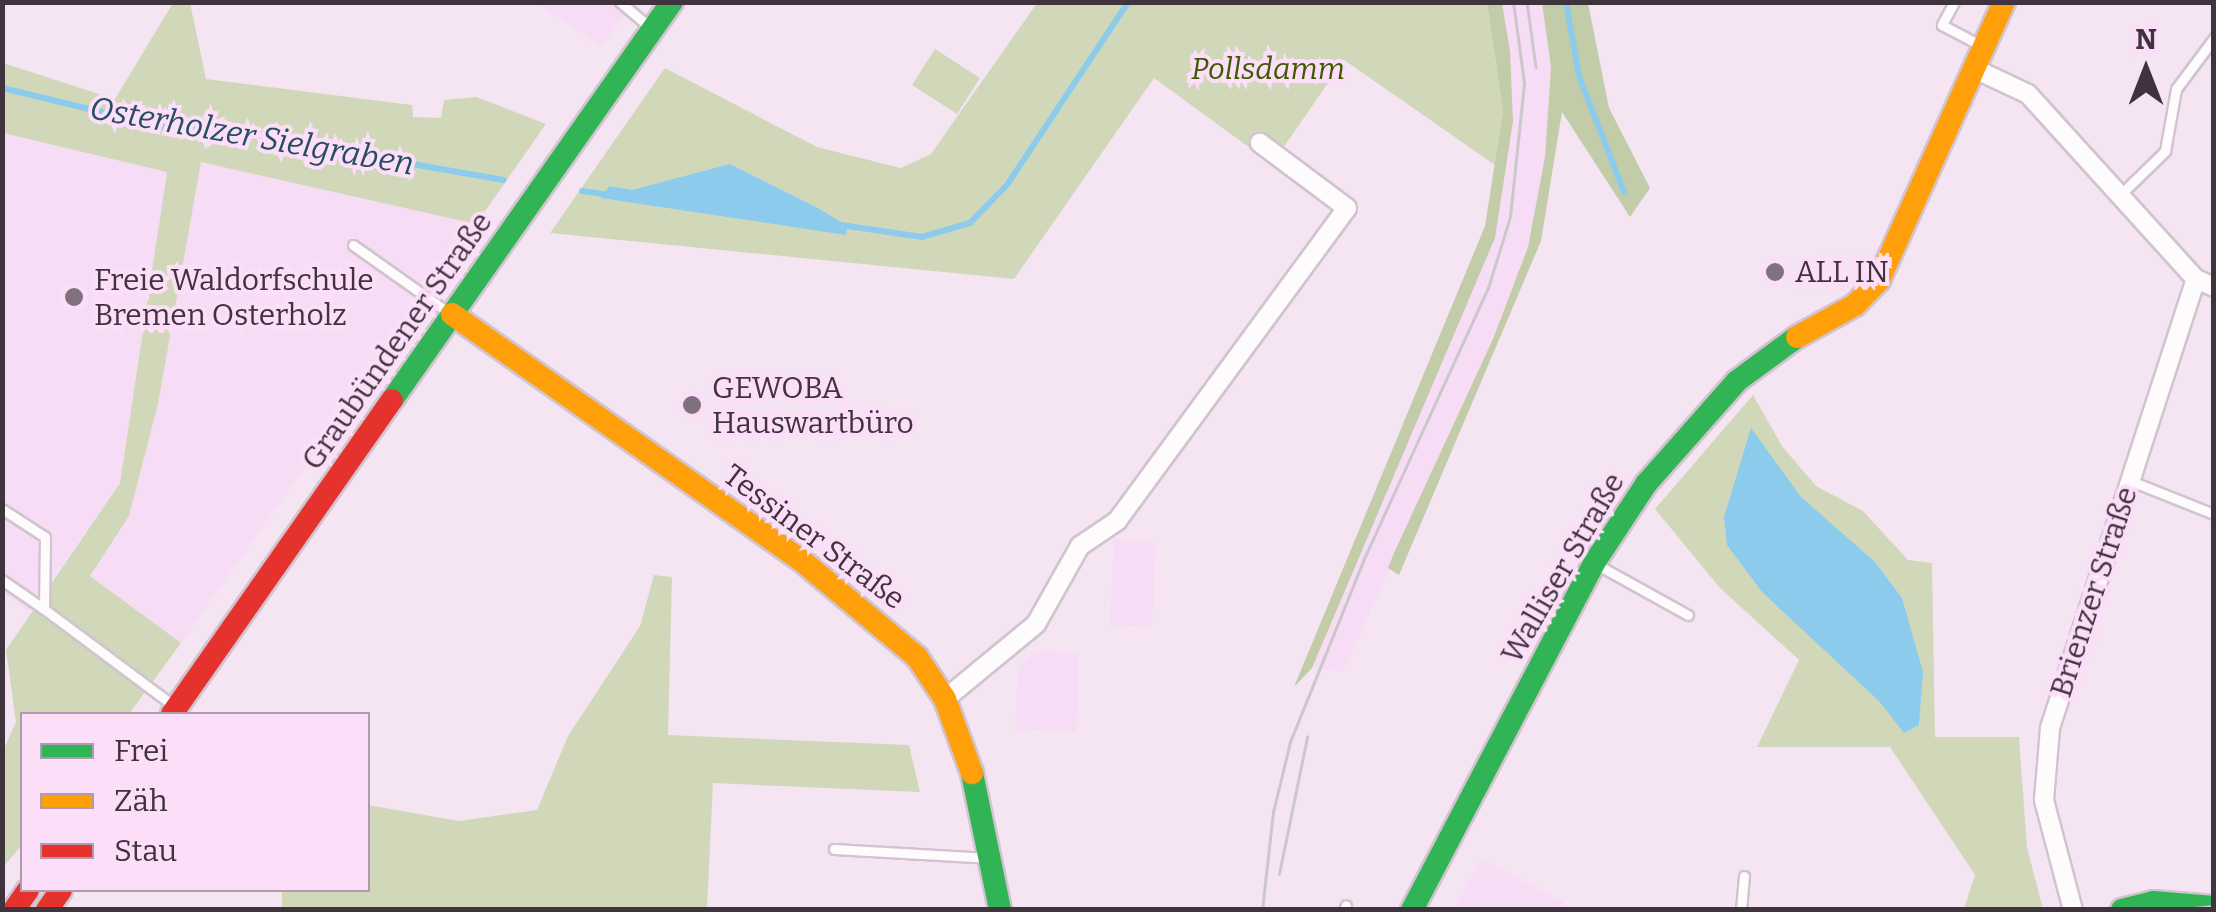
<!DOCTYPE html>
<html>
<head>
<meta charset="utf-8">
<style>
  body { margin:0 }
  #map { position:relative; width:2216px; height:912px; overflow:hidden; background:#f5e5f3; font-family:Bitter,serif }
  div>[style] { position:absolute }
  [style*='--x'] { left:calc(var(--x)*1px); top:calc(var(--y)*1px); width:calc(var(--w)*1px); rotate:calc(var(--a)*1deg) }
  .built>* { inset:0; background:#f7dcf5 }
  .green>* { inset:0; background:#d1d8ba }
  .forest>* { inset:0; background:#c3cca8 }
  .water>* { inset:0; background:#8ccbec }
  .stream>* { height:6px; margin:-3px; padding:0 3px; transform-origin:3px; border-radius:3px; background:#8ccbec }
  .roads { filter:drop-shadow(2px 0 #d1c4cf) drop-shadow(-2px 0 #d1c4cf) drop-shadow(0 2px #d1c4cf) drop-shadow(0 -2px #d1c4cf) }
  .lane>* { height:9px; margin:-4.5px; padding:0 4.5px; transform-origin:4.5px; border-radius:4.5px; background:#fefbfd }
  .street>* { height:18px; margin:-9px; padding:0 9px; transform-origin:9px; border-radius:9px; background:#fefbfd }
  .fast>* { height:22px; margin:-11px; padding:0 11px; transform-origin:11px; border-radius:11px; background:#30b455 }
  .slow>* { height:22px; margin:-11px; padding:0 11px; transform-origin:11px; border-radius:11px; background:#ff9f0a }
  .jam>* { height:22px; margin:-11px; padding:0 11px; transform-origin:11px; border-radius:11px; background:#e5322d }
  .tram>* { height:2.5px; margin:-1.25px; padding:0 1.25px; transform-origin:1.25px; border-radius:1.25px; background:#ccc7cb }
  .dots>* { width:28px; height:28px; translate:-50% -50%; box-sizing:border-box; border:5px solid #fcdef9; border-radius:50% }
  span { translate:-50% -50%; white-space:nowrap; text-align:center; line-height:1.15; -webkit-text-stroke:8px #fcdef9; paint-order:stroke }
  .park-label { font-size:30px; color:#415a00; font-style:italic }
  .poi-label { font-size:30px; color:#3f333e }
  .left { translate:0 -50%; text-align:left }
  .street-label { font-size:30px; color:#3f333e }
  .water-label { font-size:32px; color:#254e60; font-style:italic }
  .frame { position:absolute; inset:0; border:5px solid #3f333e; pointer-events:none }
  .legend { position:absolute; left:20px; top:712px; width:350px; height:180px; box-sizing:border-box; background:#fcdef9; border:2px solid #b09aae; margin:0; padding:12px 18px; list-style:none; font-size:30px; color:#3f333e }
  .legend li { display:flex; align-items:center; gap:20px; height:50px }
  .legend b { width:50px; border:2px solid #b09aae }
  .north { position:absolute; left:2096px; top:20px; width:100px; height:100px; -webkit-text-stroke:8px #fcdef9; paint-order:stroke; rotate:0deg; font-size:28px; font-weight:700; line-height:40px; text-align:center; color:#3f333e }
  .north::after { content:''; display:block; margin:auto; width:35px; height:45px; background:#3f333e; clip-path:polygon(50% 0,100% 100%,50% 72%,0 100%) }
</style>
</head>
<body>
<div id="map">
  <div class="built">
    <i style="clip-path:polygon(538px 3px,633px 3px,601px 47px)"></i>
    <i style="clip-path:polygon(1502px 3px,1542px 3px,1551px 67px,1545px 157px,1528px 247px,1493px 339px,1343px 672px,1312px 668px,1495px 238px,1510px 51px)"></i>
    <i style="clip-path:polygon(3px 133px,167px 171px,120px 483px,30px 612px,3px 593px)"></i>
    <i style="clip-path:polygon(201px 161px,476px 224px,181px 643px,90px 576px,129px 516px,158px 404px)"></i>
    <i style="clip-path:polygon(1114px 540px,1156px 542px,1152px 627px,1110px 625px)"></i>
    <i style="clip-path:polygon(1037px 651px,1079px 653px,1076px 732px,1015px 729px,1018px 667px)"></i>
    <i style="clip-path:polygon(1481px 859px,1564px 902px,1560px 909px,1454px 909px)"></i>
  </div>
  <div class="green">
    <i style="clip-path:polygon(173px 3px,190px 3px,206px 79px,412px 105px,413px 117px,441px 118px,444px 100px,476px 97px,546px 124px,476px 224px,201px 162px,158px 404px,129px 516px,90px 576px,181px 643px,129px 714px,22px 714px,22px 845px,3px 867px,3px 751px,16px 722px,6px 650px,120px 483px,167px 172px,3px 133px,3px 63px,115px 99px)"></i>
    <i style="clip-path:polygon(1037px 3px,1487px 3px,1503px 111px,1495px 165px,1344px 60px,1272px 164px,1154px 78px,1014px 279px,550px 233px,665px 68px,817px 147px,901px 168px,931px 154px)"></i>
    <i style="clip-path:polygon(935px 49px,980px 78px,957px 114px,912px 85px)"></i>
    <i style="clip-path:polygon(1753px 395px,1782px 446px,1816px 486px,1863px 511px,1908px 560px,1932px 563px,1935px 737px,2019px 737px,2027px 847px,2043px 909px,1964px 909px,1975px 875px,1890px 747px,1757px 747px,1799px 660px,1720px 588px,1655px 509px)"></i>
    <i style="clip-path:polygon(654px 575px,672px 577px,668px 735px,909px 745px,920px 792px,713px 783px,707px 909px,282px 909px,282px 890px,368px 890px,368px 805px,459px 821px,537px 810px,568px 736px,640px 626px)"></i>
  </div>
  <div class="forest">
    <i style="clip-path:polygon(1487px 3px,1502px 3px,1510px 51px,1513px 121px,1495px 238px,1312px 668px,1294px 687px,1485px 226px,1503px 111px)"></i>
    <i style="clip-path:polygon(1542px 3px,1588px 3px,1609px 108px,1650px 188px,1630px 217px,1562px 112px,1541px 241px,1399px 575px,1388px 568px,1394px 553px,1493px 339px,1528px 247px,1545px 157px,1551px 67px)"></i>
  </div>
  <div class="water">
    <i style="clip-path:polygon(730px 164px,816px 207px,847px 226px,846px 235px,601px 198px,609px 186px,632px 190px)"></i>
    <i style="clip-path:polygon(1751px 428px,1801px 497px,1875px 562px,1902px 598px,1923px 672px,1919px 725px,1904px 733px,1879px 701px,1762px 592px,1727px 545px,1724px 517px)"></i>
  </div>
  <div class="stream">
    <i style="--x:1566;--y:2;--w:75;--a:80"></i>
    <i style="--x:1579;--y:76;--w:124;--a:68.8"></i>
    <i style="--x:2;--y:88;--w:168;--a:13.5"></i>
    <i style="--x:165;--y:127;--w:41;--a:1.4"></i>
    <i style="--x:206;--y:128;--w:302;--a:9.9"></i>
    <i style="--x:582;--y:191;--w:28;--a:8"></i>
    <i style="--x:841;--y:225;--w:82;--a:8.4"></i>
    <i style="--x:922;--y:237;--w:50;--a:-16.3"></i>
    <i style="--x:970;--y:223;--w:53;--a:-45.8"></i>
    <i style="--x:1007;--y:185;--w:219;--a:-56.5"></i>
  </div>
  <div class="roads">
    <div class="lane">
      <i style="--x:620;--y:2;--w:42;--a:40.2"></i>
      <i style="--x:1954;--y:2;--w:26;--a:118"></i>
      <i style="--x:1942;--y:25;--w:45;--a:27.7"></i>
      <i style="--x:2121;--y:194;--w:62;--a:-44.3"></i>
      <i style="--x:2165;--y:151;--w:63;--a:-79.9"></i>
      <i style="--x:2176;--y:89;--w:64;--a:-53.3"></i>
      <i style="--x:353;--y:245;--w:118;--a:35.3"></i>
      <i style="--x:2131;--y:481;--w:89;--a:21.7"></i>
      <i style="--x:2;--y:509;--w:51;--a:33.1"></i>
      <i style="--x:45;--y:537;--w:72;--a:90.8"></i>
      <i style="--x:44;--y:609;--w:162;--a:36.7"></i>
      <i style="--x:1596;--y:564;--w:105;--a:29"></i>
      <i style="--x:2;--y:580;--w:51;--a:34.6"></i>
      <i style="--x:834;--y:849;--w:154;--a:3.3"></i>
      <i style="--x:1344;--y:910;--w:5;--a:-68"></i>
      <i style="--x:1741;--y:910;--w:34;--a:-85"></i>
    </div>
    <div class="street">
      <i style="--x:1975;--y:69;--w:59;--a:25.3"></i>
      <i style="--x:2028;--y:94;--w:250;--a:47.8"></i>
      <i style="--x:2196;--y:279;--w:20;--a:24"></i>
      <i style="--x:945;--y:699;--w:118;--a:-39.5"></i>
      <i style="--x:1036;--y:624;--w:90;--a:-60.6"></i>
      <i style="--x:1080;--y:546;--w:45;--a:-34"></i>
      <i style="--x:1117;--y:521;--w:388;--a:-53.7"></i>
      <i style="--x:1347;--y:208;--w:109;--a:-143.2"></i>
      <i style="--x:2073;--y:910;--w:114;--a:-104.8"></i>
      <i style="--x:2044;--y:800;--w:72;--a:-85.2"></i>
      <i style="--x:2050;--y:728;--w:472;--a:-72"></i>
    </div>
    <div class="fast">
      <i style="--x:392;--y:400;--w:487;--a:-54.9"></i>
      <i style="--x:972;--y:773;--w:140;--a:78.4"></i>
      <i style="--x:1412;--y:910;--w:392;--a:-62.3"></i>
      <i style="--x:1594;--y:563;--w:95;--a:-56.6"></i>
      <i style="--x:1646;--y:484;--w:137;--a:-48.5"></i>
      <i style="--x:1737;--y:381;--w:74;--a:-36.3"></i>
      <i style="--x:2122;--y:910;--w:32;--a:-14"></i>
      <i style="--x:2153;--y:902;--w:61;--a:4.7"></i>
    </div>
    <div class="slow">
      <i style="--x:452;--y:314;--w:427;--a:35.2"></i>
      <i style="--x:801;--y:560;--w:151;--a:39.9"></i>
      <i style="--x:917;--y:657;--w:50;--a:56.3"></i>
      <i style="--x:945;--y:699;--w:79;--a:70"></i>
      <i style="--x:1797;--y:337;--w:66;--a:-28.9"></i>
      <i style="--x:1855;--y:305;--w:35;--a:-46"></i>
      <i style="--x:1879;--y:280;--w:305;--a:-65.8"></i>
    </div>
    <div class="jam">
      <i style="--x:172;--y:714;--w:383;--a:-55"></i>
      <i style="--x:14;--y:910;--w:24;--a:-55"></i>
      <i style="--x:47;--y:910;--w:24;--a:-55"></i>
    </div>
  </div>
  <div class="tram">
    <i style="--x:1527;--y:2;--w:66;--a:82.1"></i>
    <i style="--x:1279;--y:874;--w:140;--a:-78.4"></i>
    <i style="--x:1262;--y:910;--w:99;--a:-83.6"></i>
    <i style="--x:1273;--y:812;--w:72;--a:-76.3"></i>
    <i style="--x:1290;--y:742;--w:195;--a:-68"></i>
    <i style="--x:1363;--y:561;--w:300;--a:-65.4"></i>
    <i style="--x:1488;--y:288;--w:74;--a:-72.8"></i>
    <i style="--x:1510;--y:217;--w:135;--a:-84"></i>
    <i style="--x:1524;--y:83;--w:82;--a:-97.7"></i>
    <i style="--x:2174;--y:910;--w:40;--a:-5.7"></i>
  </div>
  <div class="dots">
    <i style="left:1775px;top:272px;background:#7f717d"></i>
    <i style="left:74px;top:297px;background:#7f717d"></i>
    <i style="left:692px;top:405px;background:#7f717d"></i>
  </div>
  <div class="park-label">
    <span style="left:1268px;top:69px">Pollsdamm</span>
  </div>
  <div class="poi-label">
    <span class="left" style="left:1795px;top:272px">ALL IN</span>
    <span class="left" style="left:94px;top:297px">Freie Waldorfschule<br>Bremen Osterholz</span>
    <span class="left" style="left:712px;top:405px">GEWOBA<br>Hauswartbüro</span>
  </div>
  <div class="street-label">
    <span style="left:397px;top:341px;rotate:-55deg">Graubündener Straße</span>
    <span style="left:814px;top:537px;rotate:37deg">Tessiner Straße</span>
    <span style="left:1563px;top:568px;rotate:-60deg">Walliser Straße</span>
    <span style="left:2094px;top:592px;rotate:-72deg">Brienzer Straße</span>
  </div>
  <div class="water-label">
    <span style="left:252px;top:136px;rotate:10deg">Osterholzer Sielgraben</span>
  </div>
  <div class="frame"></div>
  <ul class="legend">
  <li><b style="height:12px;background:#30b455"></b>Frei</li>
  <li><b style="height:12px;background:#ff9f0a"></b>Zäh</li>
  <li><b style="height:12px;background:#e5322d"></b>Stau</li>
  </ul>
  <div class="north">N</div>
</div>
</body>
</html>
